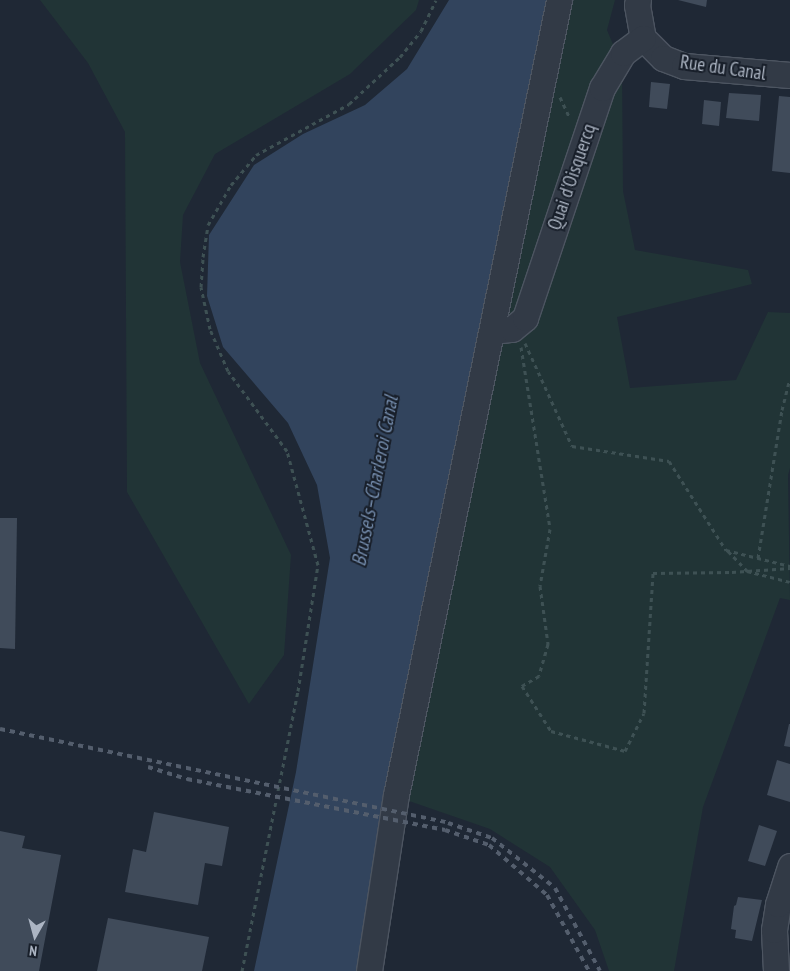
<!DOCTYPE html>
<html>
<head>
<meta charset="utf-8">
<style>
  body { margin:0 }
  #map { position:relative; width:790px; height:971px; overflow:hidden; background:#1f2835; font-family:"PT Sans Narrow",sans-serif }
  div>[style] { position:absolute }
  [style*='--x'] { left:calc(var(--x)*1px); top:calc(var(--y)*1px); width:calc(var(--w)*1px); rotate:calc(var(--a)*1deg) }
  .green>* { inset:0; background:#213436 }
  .water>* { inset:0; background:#32445d }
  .building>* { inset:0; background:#404b5a }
  .path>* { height:3px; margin-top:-1.5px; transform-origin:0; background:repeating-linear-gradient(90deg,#3e5154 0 4px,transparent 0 8px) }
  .roads { filter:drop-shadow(1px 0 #4d5561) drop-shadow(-1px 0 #4d5561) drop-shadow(0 1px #4d5561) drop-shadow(0 -1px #4d5561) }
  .minor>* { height:25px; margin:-12.5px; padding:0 12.5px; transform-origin:12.5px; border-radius:12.5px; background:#323a46 }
  .rail>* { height:4px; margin-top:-2px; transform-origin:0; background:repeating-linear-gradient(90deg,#545e6d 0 5px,transparent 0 10px) }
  span { translate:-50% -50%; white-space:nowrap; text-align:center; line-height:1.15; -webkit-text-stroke:4px #181f2a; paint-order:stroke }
  .street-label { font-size:19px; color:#acb5c3 }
  .water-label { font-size:20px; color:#748cac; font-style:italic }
  .north { position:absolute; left:10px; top:911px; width:50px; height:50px; -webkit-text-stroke:4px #181f2a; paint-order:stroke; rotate:187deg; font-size:14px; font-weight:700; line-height:20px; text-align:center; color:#acb5c3 }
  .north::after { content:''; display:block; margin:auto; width:18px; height:22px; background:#acb5c3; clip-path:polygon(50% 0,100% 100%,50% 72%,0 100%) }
</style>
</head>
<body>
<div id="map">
  <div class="green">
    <i style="clip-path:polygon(40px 0,419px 0,416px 10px,350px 74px,215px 154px,183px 215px,180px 262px,200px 363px,291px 555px,284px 655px,249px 704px,127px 492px,125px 132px,88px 63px)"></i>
    <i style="clip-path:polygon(567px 0,615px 0,607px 30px,622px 66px,623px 191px,635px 250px,748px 270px,752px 284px,617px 317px,630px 388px,736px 380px,768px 312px,790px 313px,790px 468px,788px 475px,790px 600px,780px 598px,703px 807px,674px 971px,609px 971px,595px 930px,550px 867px,490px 829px,409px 801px,533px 162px)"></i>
  </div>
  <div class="water">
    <i style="clip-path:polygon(449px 0,553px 0,360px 971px,254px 971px,296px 772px,330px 558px,317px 485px,288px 423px,223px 347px,207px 296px,209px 235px,254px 165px,303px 134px,365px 105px,407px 69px)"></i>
  </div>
  <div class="building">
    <i style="clip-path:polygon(678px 0,707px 0,706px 7px)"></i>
    <i style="clip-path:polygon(651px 82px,670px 84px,667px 109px,649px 107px)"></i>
    <i style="clip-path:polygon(729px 93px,761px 95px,759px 121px,726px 118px)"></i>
    <i style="clip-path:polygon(779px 96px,790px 97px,790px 173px,772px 171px)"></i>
    <i style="clip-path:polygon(704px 100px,721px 102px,719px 126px,702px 124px)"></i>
    <i style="clip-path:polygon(0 518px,17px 518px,15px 649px,0 648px)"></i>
    <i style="clip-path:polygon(789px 724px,790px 724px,790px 747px,784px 746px)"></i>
    <i style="clip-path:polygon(777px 760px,790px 764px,790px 802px,767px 795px)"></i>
    <i style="clip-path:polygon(154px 812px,229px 827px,222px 866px,205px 863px,198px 905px,125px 892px,133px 849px,146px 852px)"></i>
    <i style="clip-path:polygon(759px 825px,777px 831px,765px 866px,748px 861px)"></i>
    <i style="clip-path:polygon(0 831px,25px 836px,22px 848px,61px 855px,39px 971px,0 971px)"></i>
    <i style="clip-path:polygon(738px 897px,762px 900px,752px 941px,735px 938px,736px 930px,731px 929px,734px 906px,736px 905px)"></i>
    <i style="clip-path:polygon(108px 918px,209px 937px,202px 971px,97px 971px)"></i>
  </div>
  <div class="path">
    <i style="--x:560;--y:97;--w:23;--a:65"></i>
    <i style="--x:525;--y:343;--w:113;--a:65.5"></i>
    <i style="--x:572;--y:446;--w:98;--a:8.8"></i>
    <i style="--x:669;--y:461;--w:106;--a:57.4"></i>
    <i style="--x:726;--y:550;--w:66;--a:14"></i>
    <i style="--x:521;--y:347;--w:184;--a:80.9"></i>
    <i style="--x:550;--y:529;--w:58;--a:100"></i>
    <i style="--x:540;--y:586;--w:59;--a:82.1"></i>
    <i style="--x:548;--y:644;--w:33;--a:106"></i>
    <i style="--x:539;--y:676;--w:20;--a:150"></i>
    <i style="--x:522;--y:686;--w:54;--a:57.2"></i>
    <i style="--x:551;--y:731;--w:77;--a:15.1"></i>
    <i style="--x:625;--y:751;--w:42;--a:-63.4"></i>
    <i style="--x:644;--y:713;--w:140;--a:-86.3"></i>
    <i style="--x:653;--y:573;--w:79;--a:-0.7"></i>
    <i style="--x:732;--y:572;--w:58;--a:-3.9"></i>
    <i style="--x:728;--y:551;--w:28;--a:46"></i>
    <i style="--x:747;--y:571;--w:44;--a:14.3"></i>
    <i style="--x:758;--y:558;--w:150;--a:-80.8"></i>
    <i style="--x:782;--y:410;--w:32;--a:-76"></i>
    <i style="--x:242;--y:971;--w:286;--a:-78.7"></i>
    <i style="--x:298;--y:691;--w:128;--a:-81"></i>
    <i style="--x:318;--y:565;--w:118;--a:-105.2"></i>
    <i style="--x:287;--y:451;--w:99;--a:-126.4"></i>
    <i style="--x:228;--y:371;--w:46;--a:-113.2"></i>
    <i style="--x:210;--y:329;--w:43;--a:-102.1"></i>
    <i style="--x:201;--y:287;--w:30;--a:-86"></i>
    <i style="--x:203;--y:257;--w:32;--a:-81"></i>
    <i style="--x:208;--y:225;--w:46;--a:-60.1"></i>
    <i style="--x:231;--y:185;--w:39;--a:-50"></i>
    <i style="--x:256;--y:155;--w:106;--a:-28.7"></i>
    <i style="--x:349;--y:104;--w:69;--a:-42.7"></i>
    <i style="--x:400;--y:57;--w:33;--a:-51"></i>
    <i style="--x:421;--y:31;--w:34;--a:-64"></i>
  </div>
  <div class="roads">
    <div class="minor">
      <i style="--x:638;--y:0;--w:5;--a:101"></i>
      <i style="--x:637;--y:5;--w:34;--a:80"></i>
      <i style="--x:643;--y:38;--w:28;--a:45"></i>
      <i style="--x:663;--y:58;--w:22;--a:21"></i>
      <i style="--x:684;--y:66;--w:106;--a:4.9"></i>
      <i style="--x:492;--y:331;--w:20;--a:-6"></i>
      <i style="--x:512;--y:329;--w:17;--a:-40"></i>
      <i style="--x:525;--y:318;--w:243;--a:-71.5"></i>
      <i style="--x:602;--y:88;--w:41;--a:-59"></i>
      <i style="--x:623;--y:53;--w:25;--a:-37"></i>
      <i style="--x:369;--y:971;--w:178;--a:-81.3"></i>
      <i style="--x:396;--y:795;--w:812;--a:-78.41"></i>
      <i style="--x:776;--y:971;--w:41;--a:-92.8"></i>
      <i style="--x:774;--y:930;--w:26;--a:-81"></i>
      <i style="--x:778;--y:904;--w:40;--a:-72"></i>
    </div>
  </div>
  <div class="rail">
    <i style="--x:0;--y:729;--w:458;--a:11.8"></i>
    <i style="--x:448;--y:823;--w:46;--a:18.8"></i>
    <i style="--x:492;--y:838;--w:80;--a:38.4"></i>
    <i style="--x:555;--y:888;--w:94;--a:61.5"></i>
    <i style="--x:148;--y:767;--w:41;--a:17.1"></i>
    <i style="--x:187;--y:779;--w:263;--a:11.2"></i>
    <i style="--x:445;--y:830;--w:46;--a:18.8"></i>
    <i style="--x:489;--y:845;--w:77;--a:40.8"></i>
    <i style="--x:547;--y:895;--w:87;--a:61.1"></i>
  </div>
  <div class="street-label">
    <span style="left:723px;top:68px;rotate:8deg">Rue du Canal</span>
    <span style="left:572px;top:177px;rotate:-71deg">Quai d'Oisquercq</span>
  </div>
  <div class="water-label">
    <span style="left:375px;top:481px;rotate:-79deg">Brussels–Charleroi Canal</span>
  </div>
  <div class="north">N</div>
</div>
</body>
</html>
